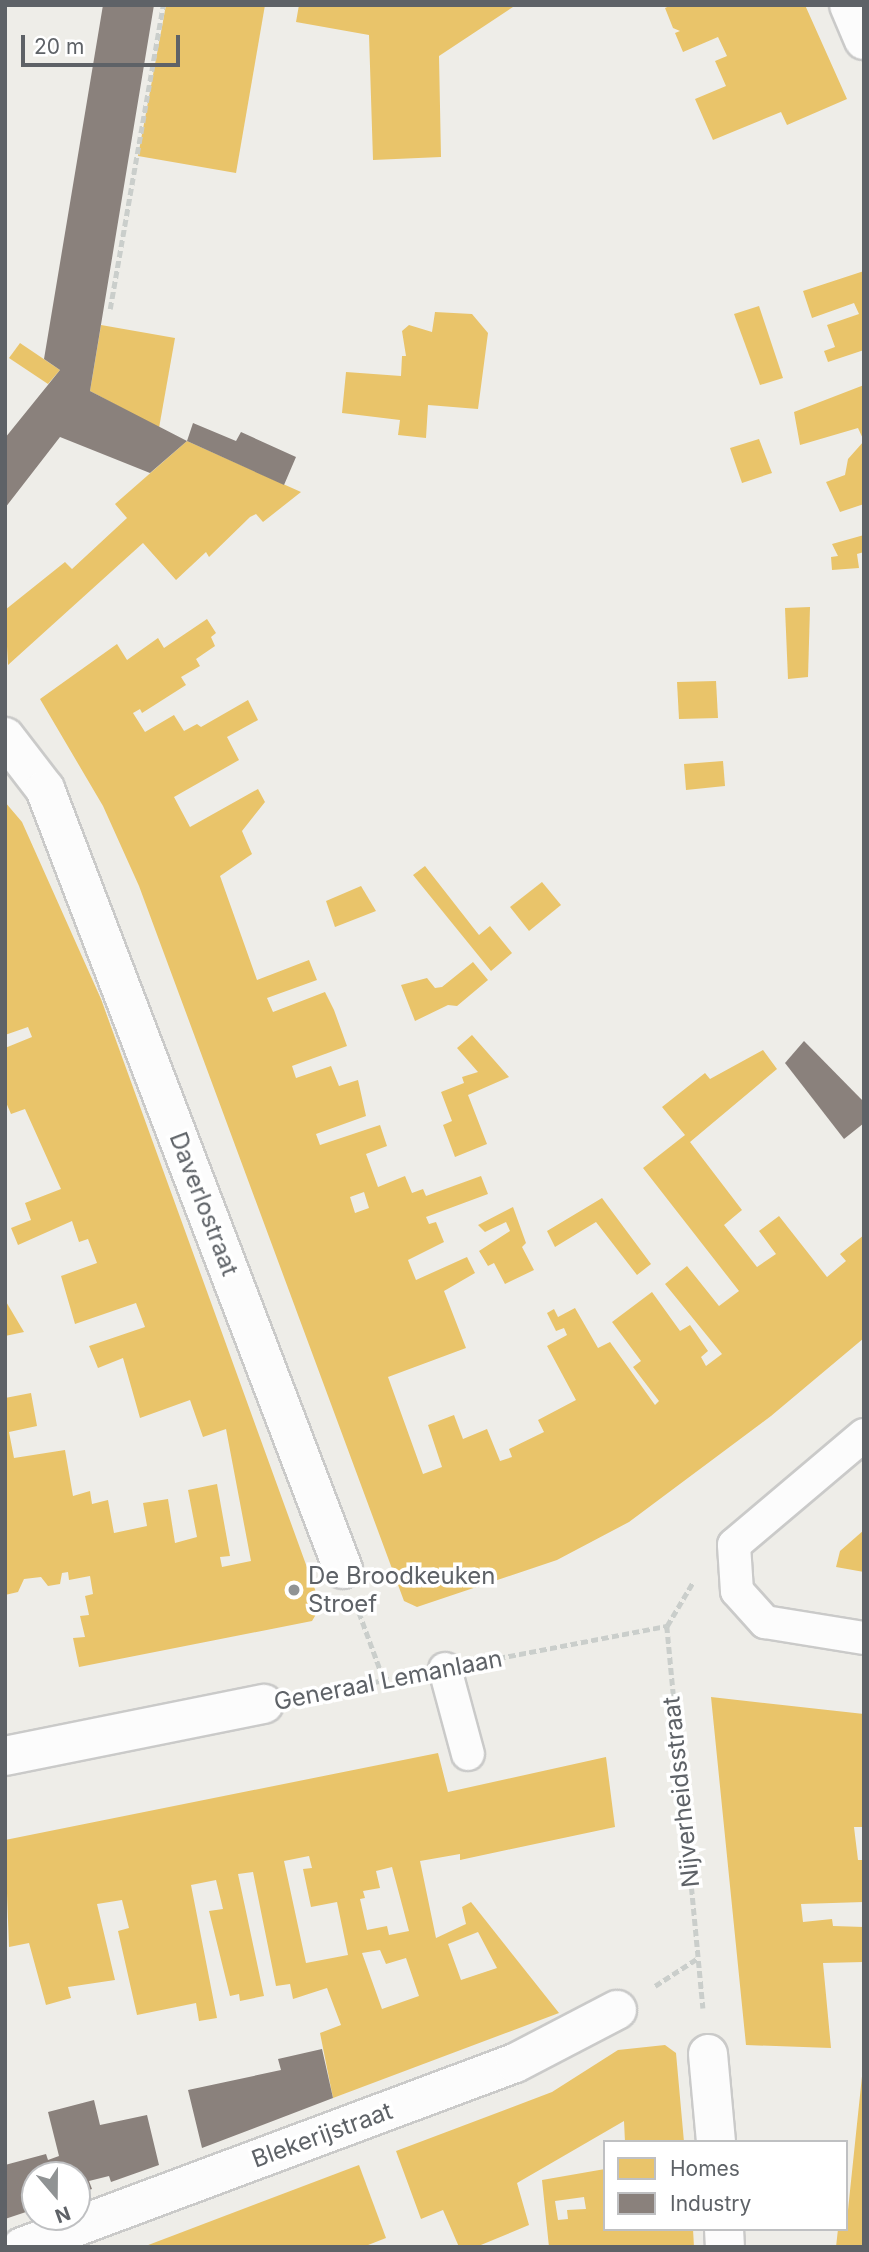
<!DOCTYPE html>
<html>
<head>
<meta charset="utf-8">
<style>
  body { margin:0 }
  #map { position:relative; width:869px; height:2252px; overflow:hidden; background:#eeede8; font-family:Inter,sans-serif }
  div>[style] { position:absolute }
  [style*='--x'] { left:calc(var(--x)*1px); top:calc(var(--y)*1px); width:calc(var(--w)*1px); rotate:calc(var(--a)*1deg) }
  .homes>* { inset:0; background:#e9c46a }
  .industry>* { inset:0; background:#8a817c }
  .path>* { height:4.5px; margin-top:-2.25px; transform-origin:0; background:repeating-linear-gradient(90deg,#cacecb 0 7px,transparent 0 10.5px) }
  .roads { filter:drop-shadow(2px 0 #cacac9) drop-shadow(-2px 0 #cacac9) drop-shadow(0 2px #cacac9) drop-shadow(0 -2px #cacac9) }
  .service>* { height:32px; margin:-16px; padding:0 16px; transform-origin:16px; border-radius:16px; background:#fcfcfc }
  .minor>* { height:38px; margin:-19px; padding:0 19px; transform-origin:19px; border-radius:19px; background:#fcfcfc }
  .dots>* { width:19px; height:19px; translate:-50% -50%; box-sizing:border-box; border:4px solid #fff; border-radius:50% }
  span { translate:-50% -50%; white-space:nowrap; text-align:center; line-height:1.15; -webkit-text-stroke:7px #fff; paint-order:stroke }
  .street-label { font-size:24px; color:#5e6267 }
  .poi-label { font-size:24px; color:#5e6267 }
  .left { translate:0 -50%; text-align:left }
  .frame { position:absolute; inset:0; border:7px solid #5e6267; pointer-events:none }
  .legend { position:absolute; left:603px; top:2140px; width:245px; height:91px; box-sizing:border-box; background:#fff; border:2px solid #bfc0c2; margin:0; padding:9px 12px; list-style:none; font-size:21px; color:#5e6267 }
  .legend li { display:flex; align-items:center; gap:14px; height:35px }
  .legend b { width:35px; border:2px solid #bfc0c2 }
  .north { position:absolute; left:21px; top:2161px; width:70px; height:70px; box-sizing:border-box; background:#fff; border:2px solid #bfc0c2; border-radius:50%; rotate:160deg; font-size:19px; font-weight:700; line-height:28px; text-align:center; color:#5e6267 }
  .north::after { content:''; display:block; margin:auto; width:24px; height:32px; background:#909394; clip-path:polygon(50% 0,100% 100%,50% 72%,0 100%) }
  .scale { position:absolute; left:21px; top:35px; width:159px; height:32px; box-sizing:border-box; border:4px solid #5e6267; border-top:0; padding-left:9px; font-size:21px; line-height:24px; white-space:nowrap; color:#5e6267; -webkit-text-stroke:5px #fff; paint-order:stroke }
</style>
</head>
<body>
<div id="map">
  <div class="homes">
    <i style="clip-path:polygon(166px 5px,265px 5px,236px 173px,138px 156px)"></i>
    <i style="clip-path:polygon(299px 5px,516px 5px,439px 56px,441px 157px,373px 160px,369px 35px,296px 22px)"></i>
    <i style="clip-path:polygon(672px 5px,805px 5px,847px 99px,787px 125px,781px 112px,713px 140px,695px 99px,726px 86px,715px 61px,727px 56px,718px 37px,683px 52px,675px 33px,680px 31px,673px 28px,665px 8px)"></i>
    <i style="clip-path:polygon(864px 271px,864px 350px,828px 362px,824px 351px,835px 347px,827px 325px,859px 314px,854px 303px,812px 318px,803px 291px)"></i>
    <i style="clip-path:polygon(759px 306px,783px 378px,760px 385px,734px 314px)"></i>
    <i style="clip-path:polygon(435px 312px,472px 314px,488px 333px,478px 409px,428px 405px,426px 438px,398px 435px,400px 420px,342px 413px,346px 372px,401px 376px,402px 356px,406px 356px,402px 331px,409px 325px,432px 332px)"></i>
    <i style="clip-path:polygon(101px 325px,175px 338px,159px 428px,90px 391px)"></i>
    <i style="clip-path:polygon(20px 343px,60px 370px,48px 384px,9px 358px)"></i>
    <i style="clip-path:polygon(864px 385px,864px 504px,840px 512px,826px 482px,845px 475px,848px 459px,864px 441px,858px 428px,800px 445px,794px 412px)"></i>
    <i style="clip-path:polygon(759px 439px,772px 473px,742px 483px,730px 448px)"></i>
    <i style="clip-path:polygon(187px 441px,301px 492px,263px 522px,256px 514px,250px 517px,209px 557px,206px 552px,176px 580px,143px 543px,8px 665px,5px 610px,65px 562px,72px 569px,127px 518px,115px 504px)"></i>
    <i style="clip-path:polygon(864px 535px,864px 552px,857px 554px,859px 568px,832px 570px,831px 557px,838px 556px,832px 544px)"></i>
    <i style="clip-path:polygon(810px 607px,808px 677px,788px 679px,785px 608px)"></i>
    <i style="clip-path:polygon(evenodd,207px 619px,216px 633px,211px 637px,215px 646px,196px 659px,200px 666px,181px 677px,186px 685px,142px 713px,140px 709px,133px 713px,145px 732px,174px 715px,184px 731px,197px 724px,201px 727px,248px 700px,258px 720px,227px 737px,239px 760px,174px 797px,190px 827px,258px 789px,265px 802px,242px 831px,252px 854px,220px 876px,257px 980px,309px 960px,317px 980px,267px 998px,273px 1012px,325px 992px,334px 1010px,347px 1046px,292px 1066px,296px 1078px,331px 1066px,339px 1086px,358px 1080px,366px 1116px,316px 1134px,320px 1145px,380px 1125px,387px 1146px,366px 1154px,378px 1187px,405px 1176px,412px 1193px,423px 1189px,426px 1196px,481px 1176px,488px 1194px,426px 1217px,429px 1224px,436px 1222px,444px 1242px,408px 1260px,416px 1280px,467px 1257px,475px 1273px,444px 1291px,466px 1348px,388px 1377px,423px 1474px,442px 1467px,428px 1425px,454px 1415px,463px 1439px,487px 1429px,500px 1461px,512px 1457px,509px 1449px,544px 1432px,538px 1420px,576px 1400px,547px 1346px,567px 1335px,564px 1328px,556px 1331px,547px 1313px,554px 1309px,558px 1317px,575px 1308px,598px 1348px,610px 1342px,655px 1405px,659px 1401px,633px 1367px,641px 1361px,612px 1322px,652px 1292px,680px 1331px,690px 1325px,708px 1351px,701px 1357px,706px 1366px,722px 1354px,665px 1284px,687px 1266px,719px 1306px,739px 1291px,643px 1168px,685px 1135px,662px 1107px,705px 1073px,710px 1079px,763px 1050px,777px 1069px,690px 1142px,742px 1210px,724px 1225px,757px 1267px,776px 1254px,759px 1231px,779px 1216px,827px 1277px,846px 1261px,840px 1254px,864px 1235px,864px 1338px,771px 1416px,629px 1522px,557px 1560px,417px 1607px,404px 1601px,139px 886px,103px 806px,40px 699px,117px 644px,127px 660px,158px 638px,164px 648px,207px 619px,364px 1192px,369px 1208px,355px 1213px,350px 1197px,364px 1192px)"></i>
    <i style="clip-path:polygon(716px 681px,718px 718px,679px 719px,677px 682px)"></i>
    <i style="clip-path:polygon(723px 761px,725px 786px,686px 790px,684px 764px)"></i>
    <i style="clip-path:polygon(5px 802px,22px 822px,101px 999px,321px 1606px,312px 1621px,79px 1667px,73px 1638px,85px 1637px,80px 1616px,89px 1615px,85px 1596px,93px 1594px,90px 1576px,69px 1580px,68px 1572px,62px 1573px,60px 1584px,48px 1586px,41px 1577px,24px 1579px,18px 1592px,5px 1595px,5px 1398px,31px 1393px,37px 1426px,9px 1432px,14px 1458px,65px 1450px,73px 1496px,90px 1491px,92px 1504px,108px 1500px,114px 1533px,147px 1526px,143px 1503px,168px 1499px,175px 1543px,197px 1537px,188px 1490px,217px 1484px,230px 1556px,220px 1557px,222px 1567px,251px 1561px,226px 1429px,203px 1437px,190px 1400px,140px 1418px,123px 1358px,98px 1368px,89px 1346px,145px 1327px,136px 1303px,75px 1324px,61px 1276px,97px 1263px,88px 1239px,79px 1242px,72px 1221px,18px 1245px,11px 1228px,31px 1220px,25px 1203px,61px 1189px,25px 1109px,11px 1114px,5px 1100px,5px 1048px,32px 1037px,28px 1027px,5px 1035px)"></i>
    <i style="clip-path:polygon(425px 866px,479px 935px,490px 926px,512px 953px,491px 971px,413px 875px)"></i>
    <i style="clip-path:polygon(542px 882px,561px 905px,529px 931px,510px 907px)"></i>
    <i style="clip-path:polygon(361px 886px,376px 911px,335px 927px,326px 901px)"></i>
    <i style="clip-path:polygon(473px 962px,488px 980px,457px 1006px,448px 1005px,415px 1021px,401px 985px,427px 978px,435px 988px,442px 987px)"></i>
    <i style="clip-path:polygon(472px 1035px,509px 1077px,468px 1095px,487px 1144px,455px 1157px,443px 1125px,452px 1121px,441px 1092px,464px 1083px,462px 1077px,478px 1072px,457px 1048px)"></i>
    <i style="clip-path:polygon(602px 1198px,651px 1264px,637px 1275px,596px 1222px,555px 1247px,547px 1231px)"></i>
    <i style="clip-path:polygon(513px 1207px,526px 1243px,522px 1247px,534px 1270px,505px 1284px,494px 1263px,488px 1266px,479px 1251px,510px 1231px,506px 1222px,485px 1232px,478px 1225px)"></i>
    <i style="clip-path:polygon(5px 1300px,8px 1305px,24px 1332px,5px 1336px)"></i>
    <i style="clip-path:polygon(864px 1530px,864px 1572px,836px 1567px,840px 1551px)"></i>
    <i style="clip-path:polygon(711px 1697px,864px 1714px,864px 1827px,854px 1827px,858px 1860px,862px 1860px,864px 1902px,801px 1904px,803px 1922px,832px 1919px,833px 1926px,864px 1927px,864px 1962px,823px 1963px,831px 2048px,746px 2045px)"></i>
    <i style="clip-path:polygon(evenodd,438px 1753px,448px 1792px,606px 1757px,615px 1827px,460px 1860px,460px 1854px,420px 1861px,436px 1938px,466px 1924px,462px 1907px,471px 1902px,559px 2013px,333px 2098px,320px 2033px,341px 2025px,327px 1988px,293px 1999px,290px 1984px,276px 1986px,253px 1872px,238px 1874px,264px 1996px,240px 2001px,239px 1994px,230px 1996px,209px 1911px,223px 1909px,216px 1880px,191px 1885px,217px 2018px,199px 2021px,196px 2003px,137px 2015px,118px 1931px,129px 1928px,122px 1900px,97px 1904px,115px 1980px,68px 1987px,71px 1998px,46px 2005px,29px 1943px,9px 1947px,5px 1840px,438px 1753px,309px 1856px,312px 1868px,303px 1869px,311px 1907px,337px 1902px,348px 1955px,306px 1963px,284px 1861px,309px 1856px,438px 1753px,392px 1867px,409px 1931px,389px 1935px,387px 1926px,367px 1930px,360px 1899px,365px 1898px,363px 1891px,380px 1888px,376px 1871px,392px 1867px,438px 1753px,478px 1932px,497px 1968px,461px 1980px,448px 1944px,478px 1932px,438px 1753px,380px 1950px,386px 1964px,406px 1958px,419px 1996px,382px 2009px,362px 1953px,380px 1950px)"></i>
    <i style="clip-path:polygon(665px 2045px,676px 2053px,684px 2142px,625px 2142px,624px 2121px,517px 2183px,529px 2225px,476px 2247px,459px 2247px,443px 2210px,421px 2219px,396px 2151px,552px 2092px,618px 2050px)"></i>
    <i style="clip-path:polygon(864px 2057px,864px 2247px,836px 2247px,838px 2229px,846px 2229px)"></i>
    <i style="clip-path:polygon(359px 2165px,386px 2238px,363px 2247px,143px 2247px)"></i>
    <i style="clip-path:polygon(evenodd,605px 2169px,605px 2229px,693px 2229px,694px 2247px,549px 2247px,542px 2180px,605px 2169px,584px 2197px,586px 2209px,567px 2210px,568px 2219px,558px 2220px,555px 2201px,584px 2197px)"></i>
  </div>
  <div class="industry">
    <i style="clip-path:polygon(103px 5px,154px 5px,90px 391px,187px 441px,193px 423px,236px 441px,241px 432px,296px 457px,284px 485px,187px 441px,150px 473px,60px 437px,5px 508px,5px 438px,60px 370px,44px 359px)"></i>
    <i style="clip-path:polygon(804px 1041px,864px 1102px,864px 1123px,844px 1139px,785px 1063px)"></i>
    <i style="clip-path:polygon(322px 2049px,333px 2098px,202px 2148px,188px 2090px,281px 2070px,278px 2059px)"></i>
    <i style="clip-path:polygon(94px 2100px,100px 2125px,147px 2115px,159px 2165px,111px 2182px,109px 2176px,89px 2181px,92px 2189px,77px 2194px,77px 2175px,35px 2175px,35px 2209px,5px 2219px,5px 2165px,46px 2154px,48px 2160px,59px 2156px,48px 2112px)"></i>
  </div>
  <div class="path">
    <i style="--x:110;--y:309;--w:309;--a:-80.1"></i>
    <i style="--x:359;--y:1612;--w:72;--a:69.8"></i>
    <i style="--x:667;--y:1626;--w:384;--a:84.6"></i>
    <i style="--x:488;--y:1660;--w:182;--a:-10.8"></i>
    <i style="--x:667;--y:1626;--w:51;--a:-59.4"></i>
    <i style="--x:310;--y:1695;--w:96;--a:-11.4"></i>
    <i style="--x:655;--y:1986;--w:51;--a:-33.1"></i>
  </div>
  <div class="roads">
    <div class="service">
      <i style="--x:864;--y:1435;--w:170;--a:139.8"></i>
      <i style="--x:734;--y:1545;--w:46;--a:86.3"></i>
      <i style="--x:737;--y:1591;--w:42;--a:47.9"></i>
      <i style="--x:765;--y:1622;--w:100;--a:9.2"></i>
      <i style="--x:445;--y:1669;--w:88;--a:74.9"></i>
    </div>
    <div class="minor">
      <i style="--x:849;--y:5;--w:38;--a:67"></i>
      <i style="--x:5;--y:737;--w:66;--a:52.4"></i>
      <i style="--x:45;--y:789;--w:835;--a:69.09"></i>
      <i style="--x:5;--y:1756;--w:264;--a:-11.4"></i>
      <i style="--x:708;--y:2054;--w:88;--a:84.8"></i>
      <i style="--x:724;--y:2229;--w:18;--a:87"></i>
      <i style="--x:22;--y:2247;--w:526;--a:-20.47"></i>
      <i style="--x:515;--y:2063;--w:115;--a:-27.5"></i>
    </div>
  </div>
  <div class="dots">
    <i style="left:294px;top:1590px;background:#909394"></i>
  </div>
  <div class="street-label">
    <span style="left:204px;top:1204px;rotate:69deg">Daverlostraat</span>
    <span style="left:388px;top:1680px;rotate:-11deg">Generaal Lemanlaan</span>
    <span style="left:681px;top:1792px;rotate:-96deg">Nijverheidsstraat</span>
    <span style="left:322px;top:2135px;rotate:-20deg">Blekerijstraat</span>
  </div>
  <div class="poi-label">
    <span class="left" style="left:308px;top:1590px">De Broodkeuken<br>Stroef</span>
  </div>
  <div class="frame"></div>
  <ul class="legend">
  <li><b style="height:19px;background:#e9c46a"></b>Homes</li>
  <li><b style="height:19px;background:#8a817c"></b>Industry</li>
  </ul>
  <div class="north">N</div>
  <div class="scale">20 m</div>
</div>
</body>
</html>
